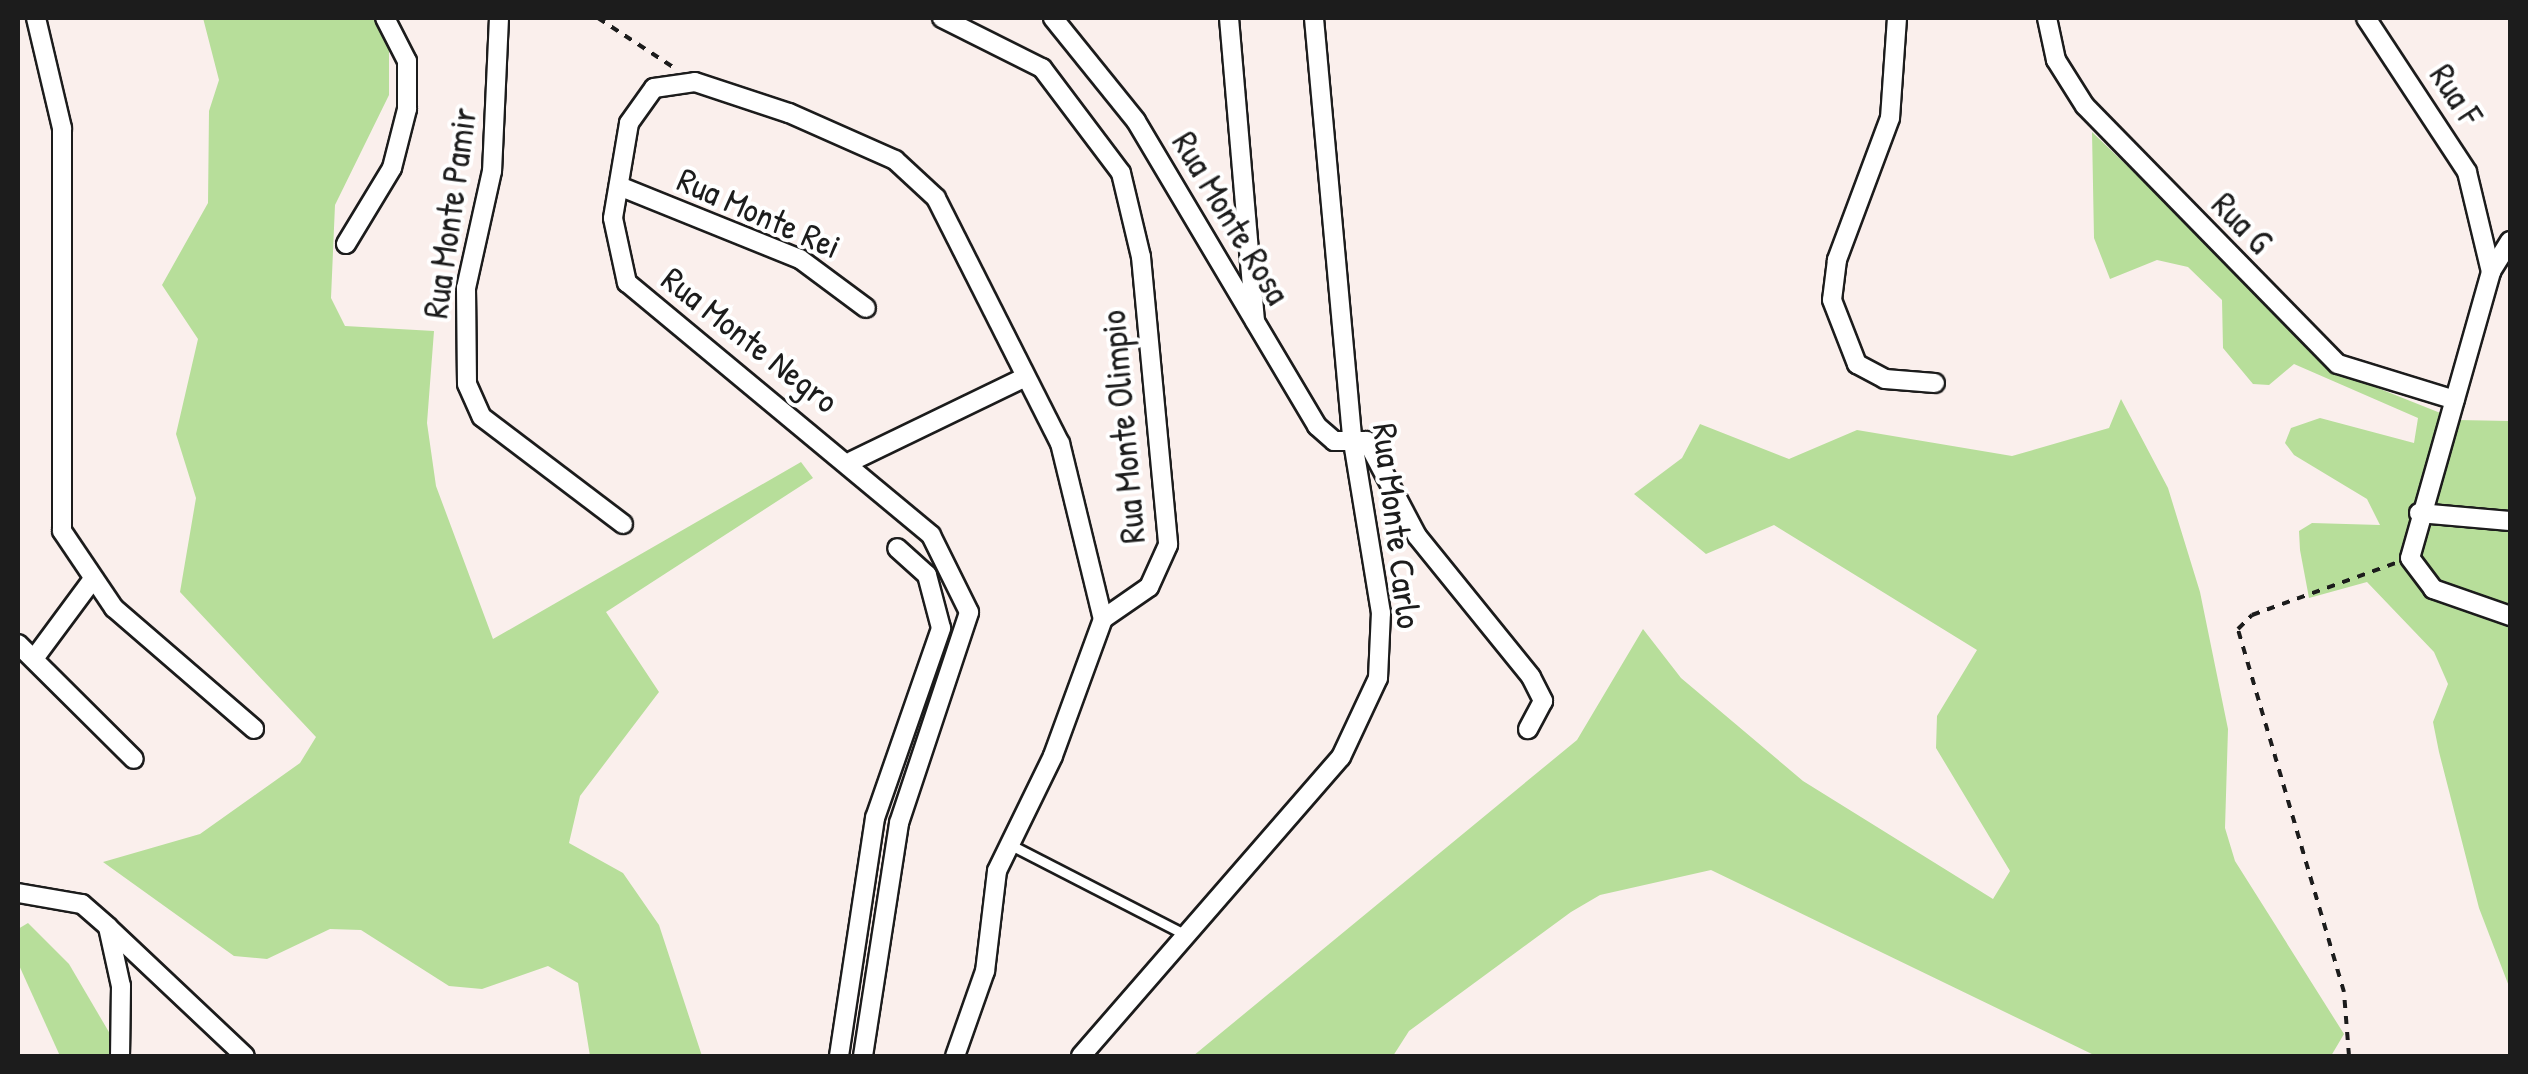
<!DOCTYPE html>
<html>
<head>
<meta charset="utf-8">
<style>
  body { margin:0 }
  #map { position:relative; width:2528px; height:1074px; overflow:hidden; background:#faefec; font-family:"Patrick Hand",sans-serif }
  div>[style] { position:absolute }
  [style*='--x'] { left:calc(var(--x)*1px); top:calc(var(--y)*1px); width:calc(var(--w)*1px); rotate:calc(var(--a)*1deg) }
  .green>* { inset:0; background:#b7de9a }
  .path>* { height:4px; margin-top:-2px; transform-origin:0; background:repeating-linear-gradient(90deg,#1c1c1c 0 8px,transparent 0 16px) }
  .roads { filter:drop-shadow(2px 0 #1c1c1c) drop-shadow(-2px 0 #1c1c1c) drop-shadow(0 2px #1c1c1c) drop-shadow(0 -2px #1c1c1c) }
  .lane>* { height:9px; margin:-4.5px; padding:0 4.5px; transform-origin:4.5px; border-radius:4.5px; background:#fff }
  .street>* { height:18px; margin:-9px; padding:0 9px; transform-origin:9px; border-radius:9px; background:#fff }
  span { translate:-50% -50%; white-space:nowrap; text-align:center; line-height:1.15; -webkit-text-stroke:8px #fff; paint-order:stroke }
  .street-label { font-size:35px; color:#1c1c1c }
  .frame { position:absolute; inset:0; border:20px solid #1c1c1c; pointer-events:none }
</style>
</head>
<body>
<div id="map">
  <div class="green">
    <i style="clip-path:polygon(203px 18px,376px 18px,389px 34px,389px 95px,335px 205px,331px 298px,345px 326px,434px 331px,427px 423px,436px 486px,493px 639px,801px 462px,813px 478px,606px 612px,659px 692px,580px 796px,569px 843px,623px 873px,659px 925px,702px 1056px,590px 1056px,578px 983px,548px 966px,482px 989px,449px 986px,361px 930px,330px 929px,267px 959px,234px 956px,103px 862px,200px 834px,300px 763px,316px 737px,180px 592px,196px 498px,176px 434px,198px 339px,162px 285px,208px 203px,209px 111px,219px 80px)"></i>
    <i style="clip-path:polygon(2092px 132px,2345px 375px,2458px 420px,2510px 421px,2510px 989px,2479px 908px,2439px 752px,2433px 722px,2448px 684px,2434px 652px,2367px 582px,2309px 598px,2300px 550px,2299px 531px,2312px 523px,2380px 525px,2367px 499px,2294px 455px,2285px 443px,2291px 428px,2320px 418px,2414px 443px,2418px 418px,2294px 364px,2269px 385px,2253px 384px,2223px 348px,2222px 300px,2188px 267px,2157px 260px,2110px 279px,2094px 238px)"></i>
    <i style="clip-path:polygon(2121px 399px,2168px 488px,2200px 592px,2228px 729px,2225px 828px,2235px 861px,2344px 1034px,2331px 1056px,2096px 1056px,1711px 870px,1600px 895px,1571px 912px,1409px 1031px,1393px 1056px,1193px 1056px,1577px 740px,1643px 629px,1681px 678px,1803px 781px,1993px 899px,2010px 871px,1936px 748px,1937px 716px,1977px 650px,1774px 525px,1706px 554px,1634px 494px,1682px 458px,1700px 424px,1789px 459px,1857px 430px,2012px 456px,2109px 428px)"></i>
    <i style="clip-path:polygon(28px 923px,69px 964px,123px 1056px,60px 1056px,18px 963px,18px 929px)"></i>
  </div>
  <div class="path">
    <i style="--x:598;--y:18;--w:90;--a:33.2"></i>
    <i style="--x:2349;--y:1056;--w:64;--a:-94.5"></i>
    <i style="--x:2344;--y:992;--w:378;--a:-106.3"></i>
    <i style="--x:2238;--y:629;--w:20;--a:-45"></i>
    <i style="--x:2252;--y:615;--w:153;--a:-19.9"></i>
  </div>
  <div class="roads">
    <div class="lane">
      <i style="--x:1011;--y:845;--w:195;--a:27.2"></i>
    </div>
    <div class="street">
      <i style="--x:36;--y:18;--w:113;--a:76.7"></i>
      <i style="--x:62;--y:128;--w:403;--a:90"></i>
      <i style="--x:62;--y:531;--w:93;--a:56"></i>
      <i style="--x:114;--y:608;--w:185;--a:40.8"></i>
      <i style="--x:499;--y:18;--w:153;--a:92.6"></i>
      <i style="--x:492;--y:171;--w:120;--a:102.5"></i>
      <i style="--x:466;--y:288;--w:96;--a:89.4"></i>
      <i style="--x:467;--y:384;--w:36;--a:66"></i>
      <i style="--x:482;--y:417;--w:177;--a:37.2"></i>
      <i style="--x:942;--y:18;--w:112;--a:26.6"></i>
      <i style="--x:1042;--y:68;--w:131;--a:53"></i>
      <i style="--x:1121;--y:173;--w:86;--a:76.6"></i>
      <i style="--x:1141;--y:257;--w:289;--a:84.6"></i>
      <i style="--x:1168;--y:545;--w:46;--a:114.3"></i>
      <i style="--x:1149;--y:587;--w:56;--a:145.2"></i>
      <i style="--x:1103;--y:619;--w:146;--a:110.1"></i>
      <i style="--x:1053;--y:756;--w:128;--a:116"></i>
      <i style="--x:997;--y:871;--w:101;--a:96.8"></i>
      <i style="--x:985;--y:971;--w:90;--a:109.4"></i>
      <i style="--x:1053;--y:18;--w:132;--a:51.1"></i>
      <i style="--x:1136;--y:121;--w:355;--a:59.3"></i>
      <i style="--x:1317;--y:426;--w:23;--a:41"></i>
      <i style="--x:1334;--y:441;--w:33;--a:0"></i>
      <i style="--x:1367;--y:441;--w:107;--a:62.2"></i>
      <i style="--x:1417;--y:536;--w:181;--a:51"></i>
      <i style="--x:1531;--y:677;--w:27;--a:63"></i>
      <i style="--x:1543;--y:701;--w:32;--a:118"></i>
      <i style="--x:1229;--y:18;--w:304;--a:85.1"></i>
      <i style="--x:1897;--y:18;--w:100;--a:94"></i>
      <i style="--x:1890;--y:118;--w:152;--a:110.5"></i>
      <i style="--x:1837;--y:260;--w:40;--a:97.1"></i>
      <i style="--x:1832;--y:300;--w:69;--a:68.7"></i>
      <i style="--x:1857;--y:364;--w:32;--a:28"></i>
      <i style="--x:1885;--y:379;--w:50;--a:4.6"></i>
      <i style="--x:2047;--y:18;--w:43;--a:77.9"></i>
      <i style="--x:2056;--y:60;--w:54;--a:57.8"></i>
      <i style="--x:2085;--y:106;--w:361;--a:45.6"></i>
      <i style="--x:2338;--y:364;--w:122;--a:17.1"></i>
      <i style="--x:2366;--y:18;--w:184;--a:56.7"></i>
      <i style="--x:2467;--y:172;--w:103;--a:76.5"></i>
      <i style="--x:619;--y:186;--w:195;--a:22"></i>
      <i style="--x:800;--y:259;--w:82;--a:36.6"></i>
      <i style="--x:2510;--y:241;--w:36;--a:122"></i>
      <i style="--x:2491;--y:272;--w:297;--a:105.8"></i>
      <i style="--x:2410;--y:558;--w:39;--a:53"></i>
      <i style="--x:2433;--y:589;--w:82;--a:19.3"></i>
      <i style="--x:346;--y:244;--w:89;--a:-58.8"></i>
      <i style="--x:392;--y:168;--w:61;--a:-75.7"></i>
      <i style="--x:407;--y:109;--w:48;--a:-90"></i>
      <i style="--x:407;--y:61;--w:48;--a:-117.1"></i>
      <i style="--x:852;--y:461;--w:191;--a:-25.8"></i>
      <i style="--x:2419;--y:513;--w:91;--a:5"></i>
      <i style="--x:18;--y:644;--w:163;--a:44.8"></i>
      <i style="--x:36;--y:656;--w:91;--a:-53.5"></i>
      <i style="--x:18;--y:893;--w:65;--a:9.8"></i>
      <i style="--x:82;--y:904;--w:35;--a:41"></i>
      <i style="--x:108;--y:927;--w:60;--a:77.6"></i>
      <i style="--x:121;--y:986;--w:70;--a:90.8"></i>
      <i style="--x:108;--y:927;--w:188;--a:43.3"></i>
      <i style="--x:839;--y:1056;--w:241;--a:-81.4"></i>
      <i style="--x:875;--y:818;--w:201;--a:-70.8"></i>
      <i style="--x:941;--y:628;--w:55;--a:-104.8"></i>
      <i style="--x:927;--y:575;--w:40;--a:-138"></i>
      <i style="--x:863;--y:1056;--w:236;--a:-81.2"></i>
      <i style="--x:899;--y:823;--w:222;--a:-71.6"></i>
      <i style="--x:969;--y:612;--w:86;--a:-116.3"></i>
      <i style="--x:931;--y:535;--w:395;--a:-140.3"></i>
      <i style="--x:627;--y:283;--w:66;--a:-102.2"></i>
      <i style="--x:613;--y:218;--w:96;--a:-80.4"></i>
      <i style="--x:629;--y:123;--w:43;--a:-54.5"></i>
      <i style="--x:654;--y:88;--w:41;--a:-8.3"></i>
      <i style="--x:695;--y:82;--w:99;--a:18.3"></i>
      <i style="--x:789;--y:113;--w:116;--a:23.9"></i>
      <i style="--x:895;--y:160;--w:56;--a:42.8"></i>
      <i style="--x:936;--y:198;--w:275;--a:63.2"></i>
      <i style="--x:1060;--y:443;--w:181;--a:76.3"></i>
      <i style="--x:1081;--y:1056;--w:396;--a:-49"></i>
      <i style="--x:1341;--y:757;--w:87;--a:-64.9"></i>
      <i style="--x:1378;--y:678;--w:65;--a:-87.4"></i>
      <i style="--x:1381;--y:613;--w:179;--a:-99.3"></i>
      <i style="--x:1352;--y:436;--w:420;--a:-95.2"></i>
    </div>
  </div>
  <div class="street-label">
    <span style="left:2456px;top:95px;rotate:57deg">Rua F</span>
    <span style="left:450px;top:213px;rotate:-82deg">Rua Monte Pamir</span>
    <span style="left:759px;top:213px;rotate:24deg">Rua Monte Rei</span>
    <span style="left:1231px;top:218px;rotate:59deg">Rua Monte Rosa</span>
    <span style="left:2242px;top:223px;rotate:46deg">Rua G</span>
    <span style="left:750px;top:340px;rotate:38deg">Rua Monte Negro</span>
    <span style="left:1123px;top:427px;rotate:-95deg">Rua Monte Olimpio</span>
    <span style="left:1397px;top:526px;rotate:83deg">Rua Monte Carlo</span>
  </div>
  <div class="frame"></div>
</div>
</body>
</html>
